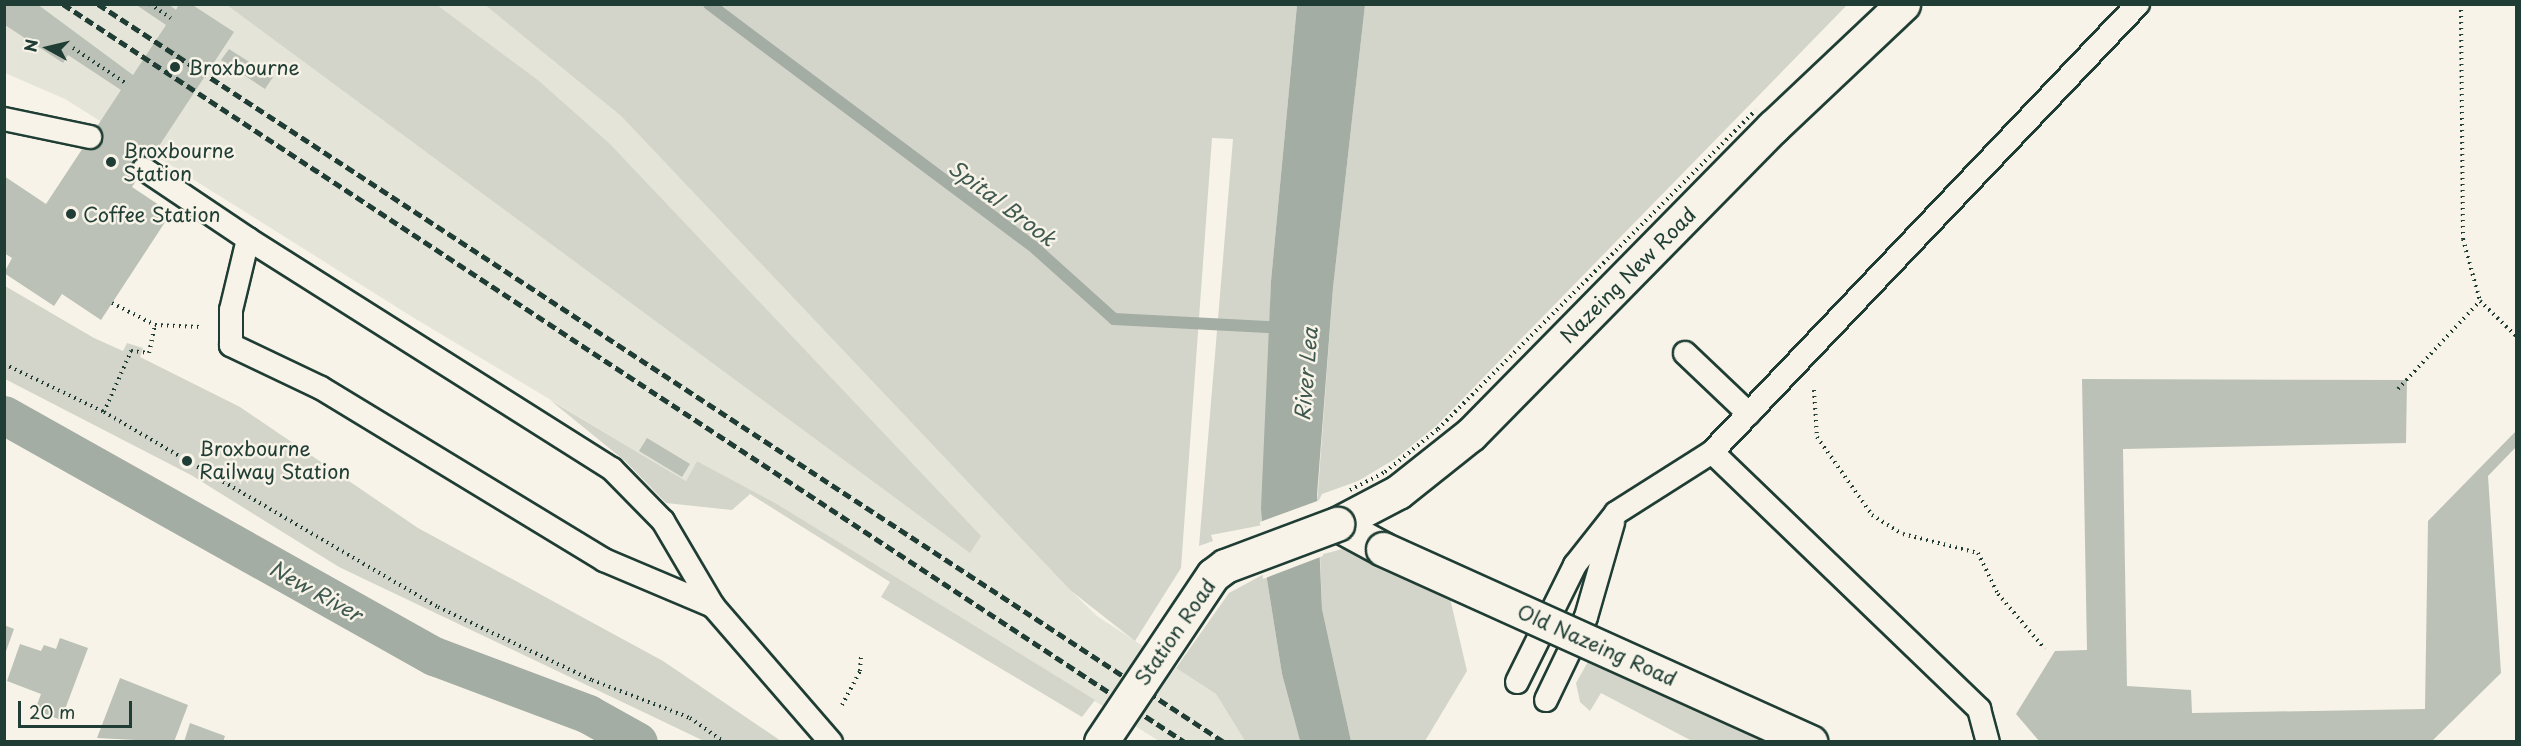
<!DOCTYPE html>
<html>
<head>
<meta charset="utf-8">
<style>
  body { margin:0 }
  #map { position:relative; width:2521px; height:746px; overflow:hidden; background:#f7f3e8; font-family:"Playpen Sans",sans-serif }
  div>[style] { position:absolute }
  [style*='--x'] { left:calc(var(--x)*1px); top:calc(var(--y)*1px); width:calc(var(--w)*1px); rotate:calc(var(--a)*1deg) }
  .built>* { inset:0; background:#e5e4d9 }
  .green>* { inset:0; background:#d3d5ca }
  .water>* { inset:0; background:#a4ada3 }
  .pier>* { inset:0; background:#f7f3e8 }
  .stream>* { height:12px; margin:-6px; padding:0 6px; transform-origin:6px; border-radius:6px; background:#a4ada3 }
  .canal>* { height:39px; margin:-19.5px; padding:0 19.5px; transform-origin:19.5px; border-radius:19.5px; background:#a4ada3 }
  .building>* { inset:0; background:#bbc1b6 }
  .path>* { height:4px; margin-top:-2px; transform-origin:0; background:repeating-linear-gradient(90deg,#1f3d34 0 1.5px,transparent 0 6px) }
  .roads { filter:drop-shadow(2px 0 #1f3d34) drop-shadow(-2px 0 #1f3d34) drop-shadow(0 2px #1f3d34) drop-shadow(0 -2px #1f3d34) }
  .service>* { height:22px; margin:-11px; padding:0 11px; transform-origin:11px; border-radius:11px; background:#f7f3e8 }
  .minor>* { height:33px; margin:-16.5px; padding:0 16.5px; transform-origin:16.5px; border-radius:16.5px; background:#f7f3e8 }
  .secondary>* { height:33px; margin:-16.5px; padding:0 16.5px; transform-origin:16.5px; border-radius:16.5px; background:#f7f3e8 }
  .rail>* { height:4.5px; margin-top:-2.25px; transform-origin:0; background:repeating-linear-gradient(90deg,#1f3d34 0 9px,transparent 0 13.5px) }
  .path-bridge>* { height:4px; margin-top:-2px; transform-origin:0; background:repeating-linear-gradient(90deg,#1f3d34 0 1.5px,transparent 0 6px) }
  .bridges { filter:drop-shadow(2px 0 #1f3d34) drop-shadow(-2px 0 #1f3d34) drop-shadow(0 2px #1f3d34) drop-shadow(0 -2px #1f3d34) }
  .minor-bridge>* { height:33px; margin:-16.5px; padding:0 16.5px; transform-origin:16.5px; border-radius:16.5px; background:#f7f3e8 }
  .secondary-bridge>* { height:33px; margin:-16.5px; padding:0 16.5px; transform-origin:16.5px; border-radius:16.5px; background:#f7f3e8 }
  .dots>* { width:16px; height:16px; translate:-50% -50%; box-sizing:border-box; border:3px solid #f7f3e8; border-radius:50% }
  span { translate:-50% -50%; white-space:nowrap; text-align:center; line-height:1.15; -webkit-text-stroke:5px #f7f3e8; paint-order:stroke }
  .poi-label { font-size:20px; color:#1f3d34 }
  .left { translate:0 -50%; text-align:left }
  .street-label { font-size:20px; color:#1f3d34 }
  .water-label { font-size:21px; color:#405950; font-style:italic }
  .frame { position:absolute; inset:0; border:6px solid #1f3d34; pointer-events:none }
  .north { position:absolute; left:18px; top:18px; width:60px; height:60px; -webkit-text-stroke:4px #f7f3e8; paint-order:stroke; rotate:278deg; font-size:16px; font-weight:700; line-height:24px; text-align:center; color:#1f3d34 }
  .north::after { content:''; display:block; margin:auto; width:21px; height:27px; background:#1f3d34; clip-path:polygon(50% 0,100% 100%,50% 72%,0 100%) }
  .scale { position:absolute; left:18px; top:701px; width:114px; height:27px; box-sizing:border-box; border:3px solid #1f3d34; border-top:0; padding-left:8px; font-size:18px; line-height:21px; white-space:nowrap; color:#1f3d34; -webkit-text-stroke:4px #f7f3e8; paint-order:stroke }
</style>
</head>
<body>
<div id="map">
  <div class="built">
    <i style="clip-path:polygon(4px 5px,485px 5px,621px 116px,1070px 590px,1097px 616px,1216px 694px,1245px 741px,1159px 741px,777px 504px,697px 461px,686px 481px,414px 318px,65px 99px,5px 73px)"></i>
  </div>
  <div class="green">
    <i style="clip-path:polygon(227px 5px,437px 5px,539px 81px,610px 144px,981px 536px,970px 553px)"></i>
    <i style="clip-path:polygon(485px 5px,1297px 5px,1271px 281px,1263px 525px,1211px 535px,1213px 541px,1199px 546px,1233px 139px,1212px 138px,1181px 568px,1135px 641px,1070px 590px,621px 116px)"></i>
    <i style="clip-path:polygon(1365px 5px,1847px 5px,1437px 425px,1395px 459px,1358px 481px,1322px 494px,1317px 504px,1333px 288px)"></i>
    <i style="clip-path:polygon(5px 286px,94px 338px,123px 351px,127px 343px,143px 348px,140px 357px,240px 407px,418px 528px,663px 661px,781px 741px,704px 741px,339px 567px,191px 475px,5px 379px)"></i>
    <i style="clip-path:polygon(550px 400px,686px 481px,697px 461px,777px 504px,1095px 700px,1082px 717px,881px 597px,890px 582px,750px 494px,732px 510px,666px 503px,625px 461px)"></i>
    <i style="clip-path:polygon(1346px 548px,1449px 594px,1467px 671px,1425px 741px,1351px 741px,1322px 609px,1320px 555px)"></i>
    <i style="clip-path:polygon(1266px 573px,1282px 674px,1300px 741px,1245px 741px,1216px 694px,1176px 668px,1229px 593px)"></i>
    <i style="clip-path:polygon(1590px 658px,1777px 741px,1692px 741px,1601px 693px,1590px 711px,1580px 702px,1576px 683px)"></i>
  </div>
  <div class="water">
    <i style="clip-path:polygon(1297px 5px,1365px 5px,1333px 288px,1317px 495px,1322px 609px,1351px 741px,1300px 741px,1282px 674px,1266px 573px,1261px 508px,1271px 281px)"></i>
  </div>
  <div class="pier">
    <i style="clip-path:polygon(1320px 500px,1323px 556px,1263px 579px,1260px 522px)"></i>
  </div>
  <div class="stream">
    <i style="--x:709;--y:4;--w:409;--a:36.8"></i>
    <i style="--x:1036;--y:249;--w:105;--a:41.9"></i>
    <i style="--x:1114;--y:319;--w:169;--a:3"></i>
  </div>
  <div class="canal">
    <i style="--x:4;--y:415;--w:493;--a:29.3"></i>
    <i style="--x:434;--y:656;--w:165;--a:20.6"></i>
    <i style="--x:588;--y:714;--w:57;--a:29.2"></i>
  </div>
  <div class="building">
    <i style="clip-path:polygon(5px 4px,37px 4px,133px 75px,166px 25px,135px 4px,168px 4px,176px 10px,179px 4px,191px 4px,234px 32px,132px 187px,171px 213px,101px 320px,62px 294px,54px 306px,4px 273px,12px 258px,4px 253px,4px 176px,46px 204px,121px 90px,68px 55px,63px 63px,5px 25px)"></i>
    <i style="clip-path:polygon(229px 49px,273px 77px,265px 89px,221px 60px)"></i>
    <i style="clip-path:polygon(2082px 379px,2407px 380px,2406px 443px,2123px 449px,2127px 686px,2191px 690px,2192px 713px,2425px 709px,2428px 521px,2516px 431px,2516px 447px,2488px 476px,2501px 673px,2431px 742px,2040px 742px,2016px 714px,2055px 651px,2087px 650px)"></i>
    <i style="clip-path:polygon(647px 438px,690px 464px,682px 477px,639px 451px)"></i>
    <i style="clip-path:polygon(4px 625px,14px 629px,5px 654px,4px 654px)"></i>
    <i style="clip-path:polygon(60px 638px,88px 648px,61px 720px,35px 710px,41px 694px,7px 681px,20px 644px,41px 651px,44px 645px,56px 649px)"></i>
    <i style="clip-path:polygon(120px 678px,188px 705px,174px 742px,97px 738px)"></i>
    <i style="clip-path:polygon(190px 723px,225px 736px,223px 742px,184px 742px)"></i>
  </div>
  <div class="path">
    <i style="--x:150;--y:4;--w:25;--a:34"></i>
    <i style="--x:2461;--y:4;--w:235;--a:89.5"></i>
    <i style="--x:2463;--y:239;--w:64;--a:74.7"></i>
    <i style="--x:73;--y:48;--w:65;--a:33.7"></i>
    <i style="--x:112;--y:303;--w:48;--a:27.1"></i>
    <i style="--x:4;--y:364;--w:111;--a:25.6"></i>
    <i style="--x:104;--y:412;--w:387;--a:30.3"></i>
    <i style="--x:438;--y:607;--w:170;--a:25.4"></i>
    <i style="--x:592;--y:680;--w:105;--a:21.2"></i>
    <i style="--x:690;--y:718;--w:42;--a:35.2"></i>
    <i style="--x:2398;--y:389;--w:120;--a:-47"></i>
    <i style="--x:2480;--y:301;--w:50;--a:44.2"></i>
    <i style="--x:1814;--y:390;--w:47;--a:86.3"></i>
    <i style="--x:1817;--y:437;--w:95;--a:54.8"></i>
    <i style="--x:1872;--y:515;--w:36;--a:32"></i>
    <i style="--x:1903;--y:534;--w:77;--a:14.2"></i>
    <i style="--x:1978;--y:553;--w:46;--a:64"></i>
    <i style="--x:1998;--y:594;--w:72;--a:49.5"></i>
    <i style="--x:104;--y:412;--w:67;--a:-66.1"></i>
    <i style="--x:131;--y:351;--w:18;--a:6"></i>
    <i style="--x:149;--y:353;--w:29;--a:-78"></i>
    <i style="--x:155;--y:325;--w:45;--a:2.5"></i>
    <i style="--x:842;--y:705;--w:38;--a:-62"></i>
    <i style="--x:860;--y:671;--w:15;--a:-86"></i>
  </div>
  <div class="roads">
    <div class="service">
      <i style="--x:4;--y:119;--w:88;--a:11.8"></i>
      <i style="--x:144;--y:169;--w:125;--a:33.9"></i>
      <i style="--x:1685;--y:353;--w:88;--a:43.6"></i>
      <i style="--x:1712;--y:452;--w:371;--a:43.9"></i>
      <i style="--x:1979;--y:709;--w:34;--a:75"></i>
      <i style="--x:713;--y:606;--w:118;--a:-157.1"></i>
      <i style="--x:604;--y:560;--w:331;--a:-148.7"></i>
      <i style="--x:321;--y:388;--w:100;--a:-154.5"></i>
      <i style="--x:231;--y:345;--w:35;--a:-90"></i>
      <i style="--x:231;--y:310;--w:73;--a:-76.5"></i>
      <i style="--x:248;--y:239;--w:431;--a:32.3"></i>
      <i style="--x:612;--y:469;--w:73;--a:45.6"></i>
      <i style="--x:663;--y:521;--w:99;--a:59.5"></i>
      <i style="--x:713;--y:606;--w:180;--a:49.1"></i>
      <i style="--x:1517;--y:682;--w:131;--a:-63.6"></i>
      <i style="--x:1575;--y:565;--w:66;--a:-51.7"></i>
      <i style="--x:1616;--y:513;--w:114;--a:-32.4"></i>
      <i style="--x:1712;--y:452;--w:618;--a:-46.44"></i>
      <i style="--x:1546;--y:700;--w:92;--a:-64.3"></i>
      <i style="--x:1586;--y:617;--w:98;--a:-74"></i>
    </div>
    <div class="minor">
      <i style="--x:1337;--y:524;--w:52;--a:28.5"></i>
    </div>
    <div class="secondary">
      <i style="--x:1337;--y:524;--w:69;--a:-27.7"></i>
      <i style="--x:1398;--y:492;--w:93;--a:-38.5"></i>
      <i style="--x:1471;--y:434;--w:431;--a:-45.5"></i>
      <i style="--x:1773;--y:127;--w:179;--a:-43.4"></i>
    </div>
  </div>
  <div class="rail">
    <i style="--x:63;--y:4;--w:1343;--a:33.34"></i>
    <i style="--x:98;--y:4;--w:1346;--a:33.24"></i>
  </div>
  <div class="path-bridge">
    <i style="--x:1350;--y:490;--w:39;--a:-27"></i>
    <i style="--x:1385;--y:472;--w:68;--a:-39.1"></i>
    <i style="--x:1438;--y:429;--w:450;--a:-45.1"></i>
  </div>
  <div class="bridges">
    <div class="minor-bridge">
      <i style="--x:1383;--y:549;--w:469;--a:24.3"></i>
    </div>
    <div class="secondary-bridge">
      <i style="--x:1101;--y:742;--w:201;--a:-56.2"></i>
      <i style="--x:1213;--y:575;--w:15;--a:-37"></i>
      <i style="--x:1225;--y:566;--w:120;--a:-20.6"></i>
    </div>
  </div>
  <div class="dots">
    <i style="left:175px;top:67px;background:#1f3d34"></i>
    <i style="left:111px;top:162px;background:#1f3d34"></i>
    <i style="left:71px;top:214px;background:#1f3d34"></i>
    <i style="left:187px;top:461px;background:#1f3d34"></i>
  </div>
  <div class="poi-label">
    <span class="left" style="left:188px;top:67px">Broxbourne</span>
    <span class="left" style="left:123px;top:162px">Broxbourne<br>Station</span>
    <span class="left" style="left:83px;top:214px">Coffee Station</span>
    <span class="left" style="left:199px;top:460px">Broxbourne<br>Railway Station</span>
  </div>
  <div class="street-label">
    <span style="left:1628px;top:275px;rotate:-45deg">Nazeing New Road</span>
    <span style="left:1175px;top:632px;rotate:-55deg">Station Road</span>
    <span style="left:1597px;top:645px;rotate:24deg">Old Nazeing Road</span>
  </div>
  <div class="water-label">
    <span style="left:1003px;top:202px;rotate:37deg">Spital Brook</span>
    <span style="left:1305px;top:374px;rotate:-85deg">River Lea</span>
    <span style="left:316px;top:590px;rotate:29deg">New River</span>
  </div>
  <div class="frame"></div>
  <div class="north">N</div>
  <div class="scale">20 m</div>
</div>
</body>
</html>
